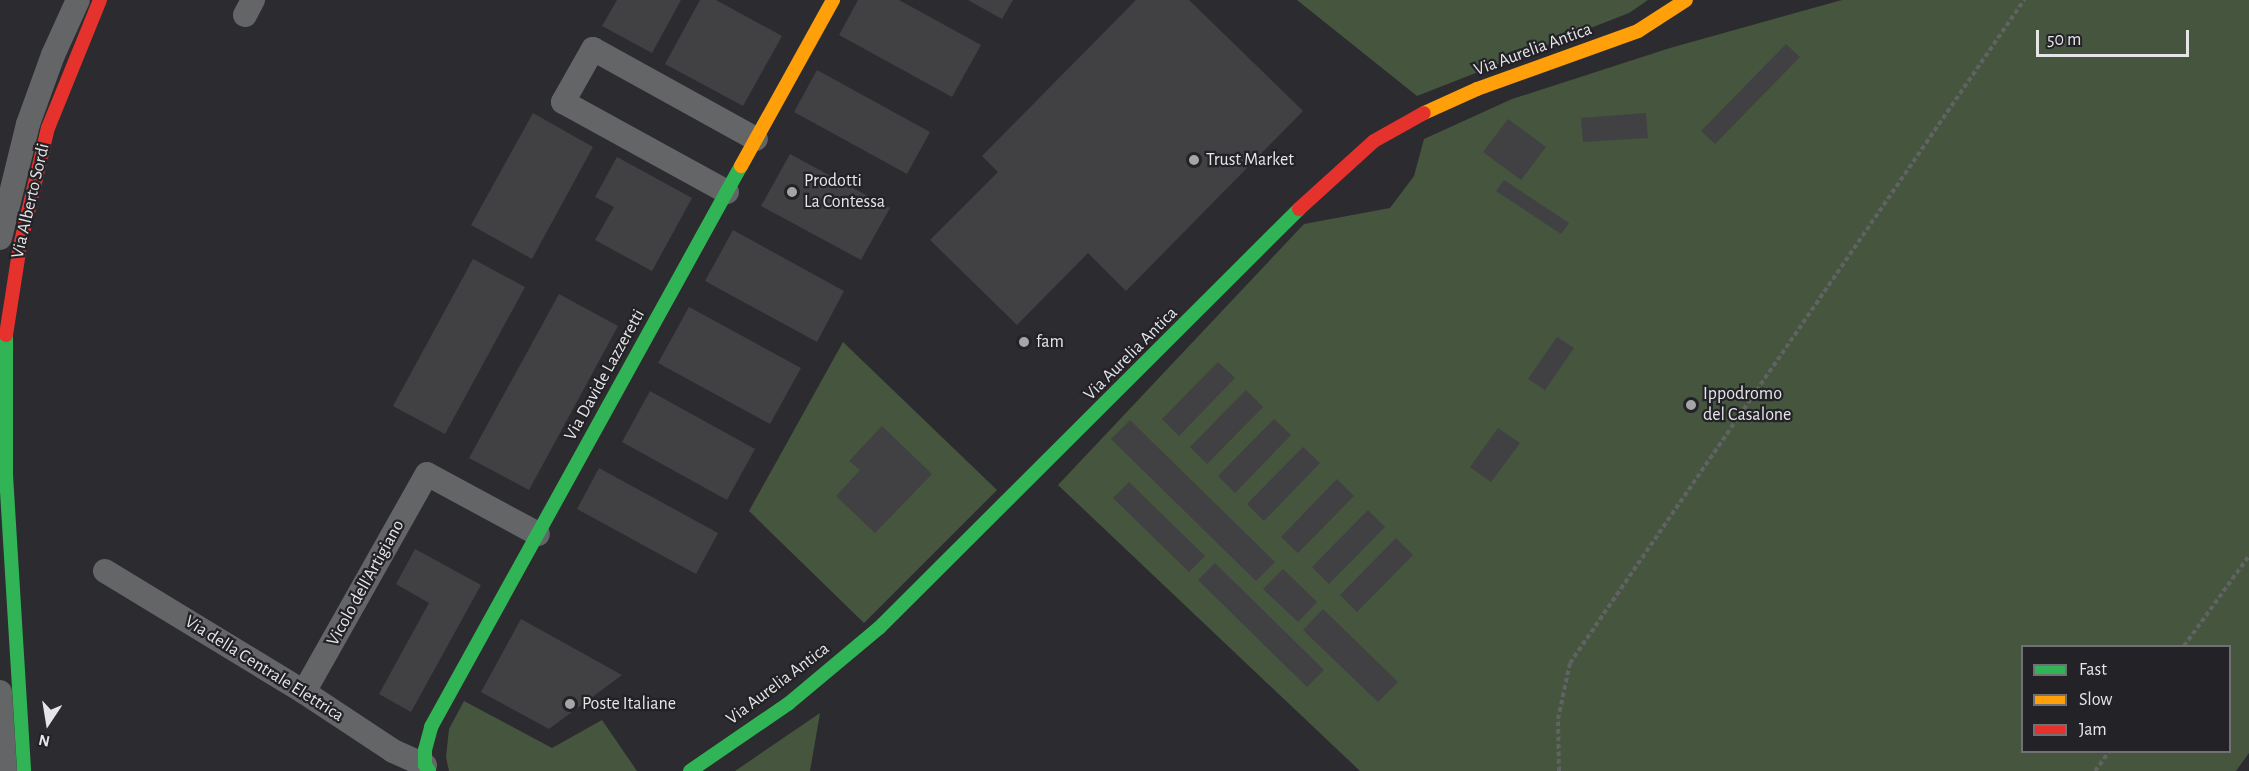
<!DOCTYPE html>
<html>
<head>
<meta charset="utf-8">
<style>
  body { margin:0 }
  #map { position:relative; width:2249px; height:771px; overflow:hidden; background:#2c2c30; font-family:"Alegreya Sans",sans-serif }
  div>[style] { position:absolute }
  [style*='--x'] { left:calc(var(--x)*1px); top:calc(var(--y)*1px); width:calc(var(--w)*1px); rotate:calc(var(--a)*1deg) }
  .green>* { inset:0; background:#45553e }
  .building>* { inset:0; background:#414143 }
  .path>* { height:4px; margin-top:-2px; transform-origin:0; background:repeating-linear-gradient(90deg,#616263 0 4.5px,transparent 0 7.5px) }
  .street>* { height:24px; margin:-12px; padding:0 12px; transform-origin:12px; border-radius:12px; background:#646567 }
  .fast>* { height:14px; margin:-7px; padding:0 7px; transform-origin:7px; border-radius:7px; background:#30b455 }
  .slow>* { height:14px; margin:-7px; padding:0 7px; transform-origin:7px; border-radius:7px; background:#ff9f0a }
  .jam>* { height:14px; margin:-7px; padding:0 7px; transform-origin:7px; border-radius:7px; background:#e5322d }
  .dots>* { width:16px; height:16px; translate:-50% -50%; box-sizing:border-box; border:3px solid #222227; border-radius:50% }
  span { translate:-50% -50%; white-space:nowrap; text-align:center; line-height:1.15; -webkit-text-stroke:4.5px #222227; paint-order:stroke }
  .street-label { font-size:18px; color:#e6e6e9 }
  .poi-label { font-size:18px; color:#e6e6e9 }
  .left { translate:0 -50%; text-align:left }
  .legend { position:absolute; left:2021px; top:645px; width:210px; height:108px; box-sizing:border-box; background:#222227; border:2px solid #707075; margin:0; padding:8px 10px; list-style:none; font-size:18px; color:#e6e6e9 }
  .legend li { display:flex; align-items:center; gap:12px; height:30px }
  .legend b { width:30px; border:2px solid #707075 }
  .north { position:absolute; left:18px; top:693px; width:60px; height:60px; -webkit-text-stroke:4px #222227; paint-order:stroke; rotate:192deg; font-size:16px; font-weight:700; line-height:24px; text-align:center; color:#e6e6e9 }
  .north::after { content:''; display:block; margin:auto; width:21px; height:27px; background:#e6e6e9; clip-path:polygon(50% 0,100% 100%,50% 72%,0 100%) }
  .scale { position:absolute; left:2036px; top:30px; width:153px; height:27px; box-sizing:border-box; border:3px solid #e6e6e9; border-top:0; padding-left:8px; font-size:18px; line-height:21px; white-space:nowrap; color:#e6e6e9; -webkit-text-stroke:4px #222227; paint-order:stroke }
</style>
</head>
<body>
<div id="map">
  <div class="green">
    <i style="clip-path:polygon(1297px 0,1648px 0,1629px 13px,1417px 96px)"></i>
    <i style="clip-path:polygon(evenodd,1842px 0,2249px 0,2249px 753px,2236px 771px,1360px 771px,1058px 485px,1304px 224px,1390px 208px,1414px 176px,1424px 139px,1512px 99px,1670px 48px,1842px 0,2022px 646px,2230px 646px,2230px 752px,2022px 752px,2022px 646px)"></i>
    <i style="clip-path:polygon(843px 342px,997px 490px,864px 623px,749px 511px)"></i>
    <i style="clip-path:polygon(464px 701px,552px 748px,602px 720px,637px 771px,449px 771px,446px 757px,449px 729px)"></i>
    <i style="clip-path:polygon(820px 713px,810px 771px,735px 771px)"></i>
  </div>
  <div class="building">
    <i style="clip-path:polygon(617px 0,681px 0,652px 53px,602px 26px)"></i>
    <i style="clip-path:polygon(700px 0,716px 0,782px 36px,743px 106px,665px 64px)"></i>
    <i style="clip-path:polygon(858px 0,899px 0,981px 45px,952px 97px,839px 35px)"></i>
    <i style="clip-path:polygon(968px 0,1013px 0,1002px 19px)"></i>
    <i style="clip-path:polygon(1136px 0,1189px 0,1303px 111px,1126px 291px,1088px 253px,1017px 325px,930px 240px,998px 172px,982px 156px)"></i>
    <i style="clip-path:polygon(1786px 44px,1800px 57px,1715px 144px,1701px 131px)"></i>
    <i style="clip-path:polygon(817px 70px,930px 132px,907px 174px,794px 112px)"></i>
    <i style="clip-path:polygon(533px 113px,593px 147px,532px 259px,471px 225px)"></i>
    <i style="clip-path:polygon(1646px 113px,1648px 138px,1583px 142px,1581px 118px)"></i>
    <i style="clip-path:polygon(1508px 119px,1546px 147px,1521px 180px,1483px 152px)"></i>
    <i style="clip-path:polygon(790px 154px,890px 208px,861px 260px,761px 206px)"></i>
    <i style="clip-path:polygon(617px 157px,692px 198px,652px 271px,595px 240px,614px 207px,595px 197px)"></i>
    <i style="clip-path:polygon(1504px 180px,1569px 223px,1561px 234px,1496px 191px)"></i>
    <i style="clip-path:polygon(733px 230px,844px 291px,817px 342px,705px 281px)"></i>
    <i style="clip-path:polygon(473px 259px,525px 287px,445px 434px,393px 406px)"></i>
    <i style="clip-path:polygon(559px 294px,618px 326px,529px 490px,469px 458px)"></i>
    <i style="clip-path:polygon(689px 307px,801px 368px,770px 424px,658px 363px)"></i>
    <i style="clip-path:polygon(1557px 337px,1574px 348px,1545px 390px,1528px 379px)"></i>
    <i style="clip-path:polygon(1218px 362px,1235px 378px,1179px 436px,1162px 419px)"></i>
    <i style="clip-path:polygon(1246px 390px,1263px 407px,1207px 464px,1190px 447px)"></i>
    <i style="clip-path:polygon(650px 391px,755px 449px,727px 500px,622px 442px)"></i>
    <i style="clip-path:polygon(1274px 419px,1291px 435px,1235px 493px,1218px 476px)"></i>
    <i style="clip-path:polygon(1130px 420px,1275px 562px,1256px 581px,1111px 439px)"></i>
    <i style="clip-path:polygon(882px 426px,932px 474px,875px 533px,836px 496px,860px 470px,849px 461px)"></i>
    <i style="clip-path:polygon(1498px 428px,1520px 443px,1491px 482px,1470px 467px)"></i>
    <i style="clip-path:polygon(1303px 447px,1320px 463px,1264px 521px,1247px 504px)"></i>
    <i style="clip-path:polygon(599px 468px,718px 533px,696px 574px,577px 509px)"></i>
    <i style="clip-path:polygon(1337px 479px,1354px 496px,1298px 553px,1281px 537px)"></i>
    <i style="clip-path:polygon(1129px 482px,1205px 556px,1189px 572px,1113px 498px)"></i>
    <i style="clip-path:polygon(1368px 510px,1385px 527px,1329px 584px,1312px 567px)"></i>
    <i style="clip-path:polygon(1396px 538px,1413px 555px,1357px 612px,1340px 595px)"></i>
    <i style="clip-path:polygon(415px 549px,481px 585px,411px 712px,379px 694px,429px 603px,396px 584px)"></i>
    <i style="clip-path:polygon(1215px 563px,1324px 670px,1307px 687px,1198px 580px)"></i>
    <i style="clip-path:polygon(1283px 569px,1317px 602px,1298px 622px,1263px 589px)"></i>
    <i style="clip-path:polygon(1323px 609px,1398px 682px,1378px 702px,1303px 630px)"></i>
    <i style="clip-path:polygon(521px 619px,622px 675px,549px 729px,481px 692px)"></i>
  </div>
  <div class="path">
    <i style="--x:2184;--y:646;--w:111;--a:-54.2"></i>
    <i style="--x:1559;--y:771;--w:52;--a:-91.1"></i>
    <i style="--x:1558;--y:719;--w:57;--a:-77.9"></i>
    <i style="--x:1570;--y:663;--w:804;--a:-55.6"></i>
    <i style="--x:2095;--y:771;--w:24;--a:-54"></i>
  </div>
  <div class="street">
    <i style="--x:245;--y:15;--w:17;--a:-62"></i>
    <i style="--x:727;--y:192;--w:187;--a:-151.2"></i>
    <i style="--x:563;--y:102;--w:61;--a:-60.5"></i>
    <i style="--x:593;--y:49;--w:186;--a:28.9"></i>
    <i style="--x:0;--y:238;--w:117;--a:-76.2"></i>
    <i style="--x:28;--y:124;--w:73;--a:-70.1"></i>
    <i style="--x:53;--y:55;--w:60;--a:-65.6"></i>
    <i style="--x:105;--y:571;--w:233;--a:31.3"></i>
    <i style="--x:304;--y:692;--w:107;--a:33.5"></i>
    <i style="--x:393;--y:751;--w:35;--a:24"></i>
    <i style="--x:0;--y:692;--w:79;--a:86.4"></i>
    <i style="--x:304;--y:692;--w:250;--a:-60.6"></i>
    <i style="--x:427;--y:474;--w:126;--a:28.4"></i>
  </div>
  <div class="fast">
    <i style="--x:6;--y:335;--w:140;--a:90"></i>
    <i style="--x:6;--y:475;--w:297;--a:86.5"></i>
    <i style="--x:429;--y:771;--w:7;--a:-124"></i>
    <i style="--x:425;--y:765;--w:15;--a:-90"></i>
    <i style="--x:425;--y:750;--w:24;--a:-75"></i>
    <i style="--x:431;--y:727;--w:641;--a:-61.08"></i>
    <i style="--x:690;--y:771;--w:119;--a:-34.4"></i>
    <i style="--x:788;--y:704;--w:119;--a:-39.9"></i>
    <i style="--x:879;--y:628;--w:593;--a:-44.93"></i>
  </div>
  <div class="slow">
    <i style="--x:1424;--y:113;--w:58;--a:-24.4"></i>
    <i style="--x:1477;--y:89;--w:171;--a:-19.8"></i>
    <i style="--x:1638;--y:31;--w:57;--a:-32.9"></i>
    <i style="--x:741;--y:166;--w:190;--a:-61"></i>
  </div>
  <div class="jam">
    <i style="--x:1299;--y:209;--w:101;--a:-42.2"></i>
    <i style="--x:1374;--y:141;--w:57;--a:-29.2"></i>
    <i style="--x:6;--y:335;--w:90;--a:-81.1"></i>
    <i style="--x:20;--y:246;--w:121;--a:-76.7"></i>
    <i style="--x:48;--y:128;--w:138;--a:-67.9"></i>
  </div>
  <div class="dots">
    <i style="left:1194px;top:160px;background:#a5a5a8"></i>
    <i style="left:792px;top:192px;background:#a5a5a8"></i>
    <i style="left:1024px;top:342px;background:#a5a5a8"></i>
    <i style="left:1691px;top:405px;background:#a5a5a8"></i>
    <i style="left:570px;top:704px;background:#a5a5a8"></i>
  </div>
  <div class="street-label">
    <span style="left:1533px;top:50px;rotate:-20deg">Via Aurelia Antica</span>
    <span style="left:31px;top:201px;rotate:-77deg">Via Alberto Sordi</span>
    <span style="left:1131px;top:354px;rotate:-45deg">Via Aurelia Antica</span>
    <span style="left:605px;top:375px;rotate:-61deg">Via Davide Lazzeretti</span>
    <span style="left:366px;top:583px;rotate:-61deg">Vicolo dell'Artigiano</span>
    <span style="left:264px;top:669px;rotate:32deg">Via della Centrale Elettrica</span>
    <span style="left:778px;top:684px;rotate:-37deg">Via Aurelia Antica</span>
  </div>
  <div class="poi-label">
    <span class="left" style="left:1206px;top:160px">Trust Market</span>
    <span class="left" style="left:804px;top:192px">Prodotti<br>La Contessa</span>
    <span class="left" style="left:1036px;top:342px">fam</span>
    <span class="left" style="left:1703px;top:405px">Ippodromo<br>del Casalone</span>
    <span class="left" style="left:582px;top:704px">Poste Italiane</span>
  </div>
  <ul class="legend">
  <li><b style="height:8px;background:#30b455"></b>Fast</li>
  <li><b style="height:8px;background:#ff9f0a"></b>Slow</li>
  <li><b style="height:8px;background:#e5322d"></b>Jam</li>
  </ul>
  <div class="north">N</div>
  <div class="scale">50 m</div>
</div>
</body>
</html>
